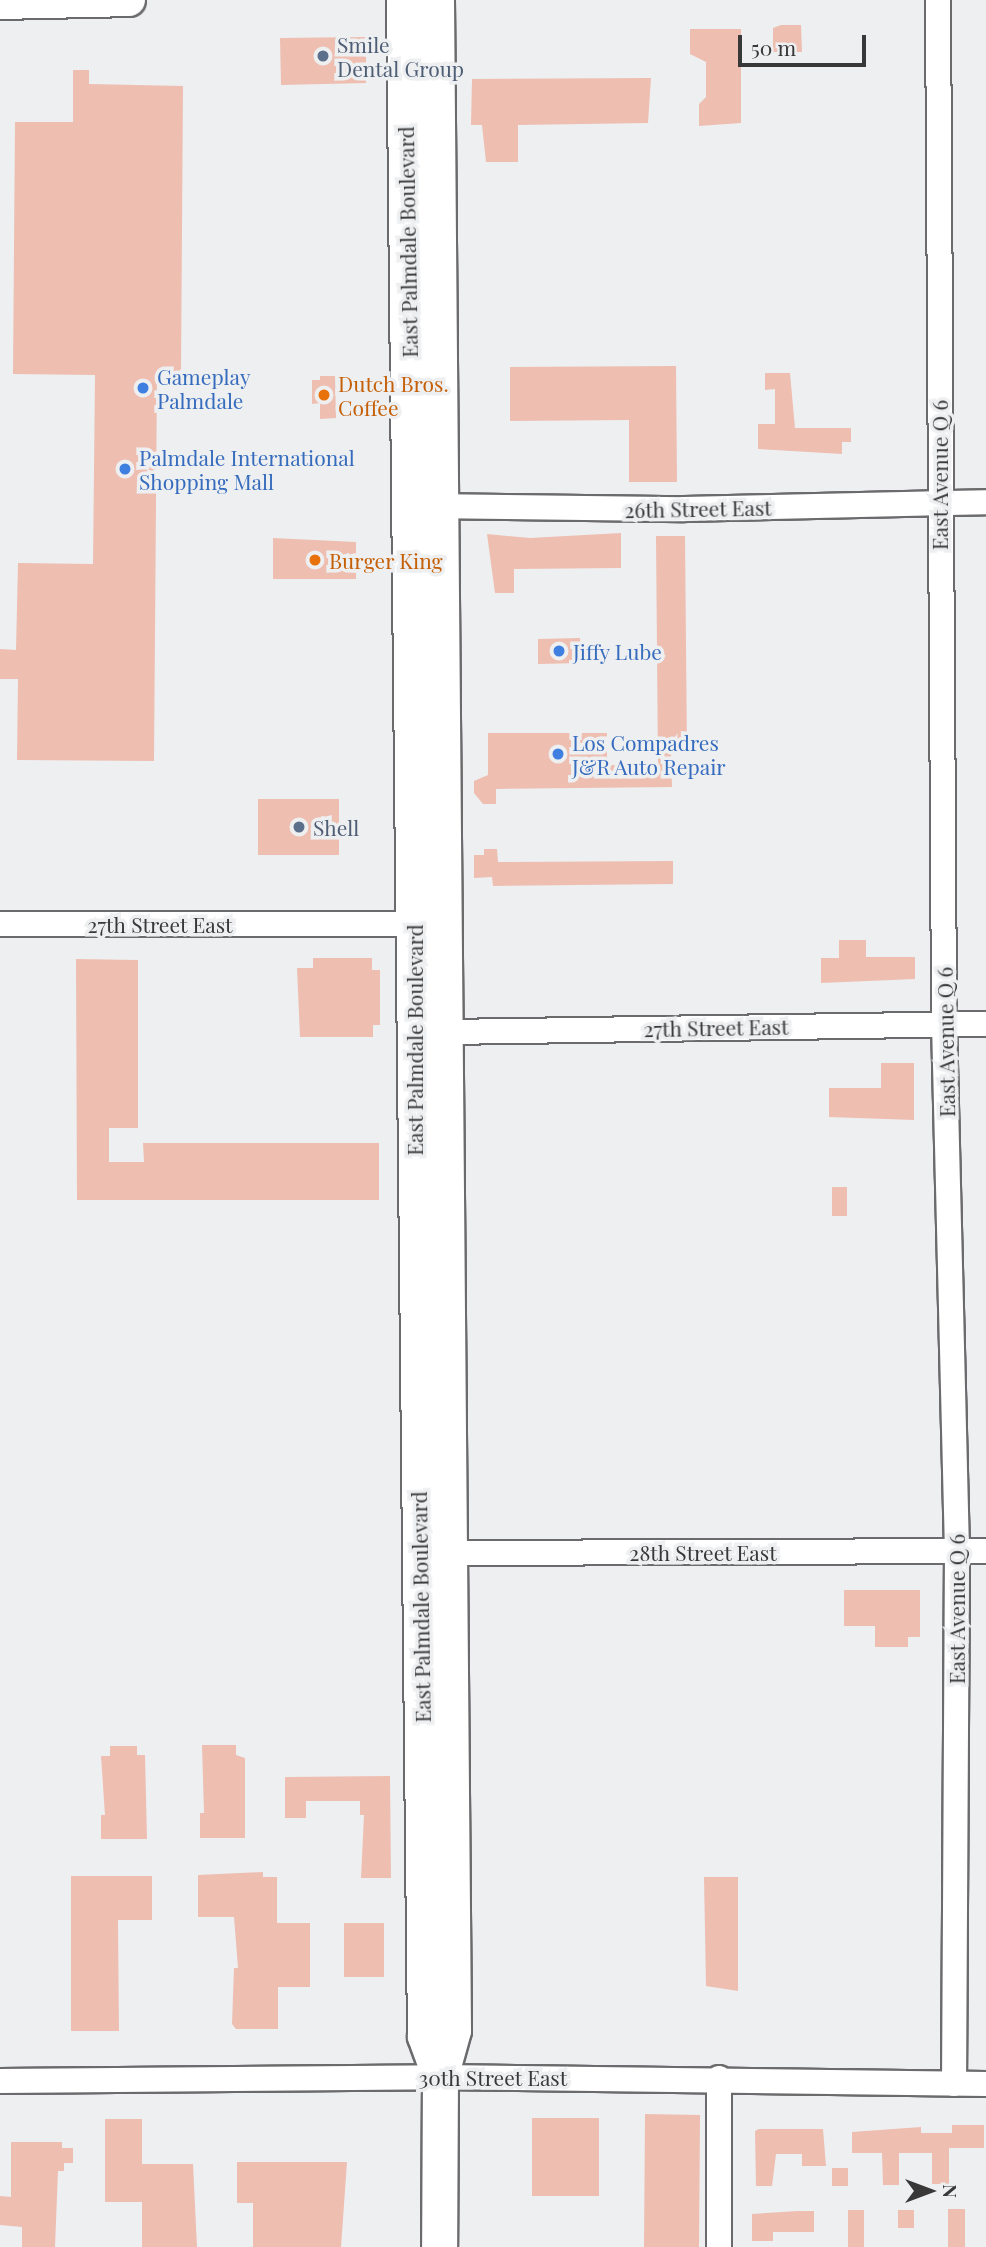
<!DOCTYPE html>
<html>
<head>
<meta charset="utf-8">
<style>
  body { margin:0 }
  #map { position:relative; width:986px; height:2247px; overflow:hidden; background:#eeeff1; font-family:"Playfair Display",serif }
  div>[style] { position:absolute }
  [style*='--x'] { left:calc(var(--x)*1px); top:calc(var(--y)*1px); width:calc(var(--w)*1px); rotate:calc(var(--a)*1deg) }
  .building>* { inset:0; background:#eebeb1 }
  .roads { filter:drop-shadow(2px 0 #6b6b6d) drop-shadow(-2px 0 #6b6b6d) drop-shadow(0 2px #6b6b6d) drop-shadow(0 -2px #6b6b6d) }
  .minor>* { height:24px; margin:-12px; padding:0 12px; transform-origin:12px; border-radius:12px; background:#fff }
  .major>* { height:32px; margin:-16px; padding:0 16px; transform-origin:16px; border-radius:16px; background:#fff }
  .highway>* { height:35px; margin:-17.5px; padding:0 17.5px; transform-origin:17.5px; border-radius:17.5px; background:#fff }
  .dots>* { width:19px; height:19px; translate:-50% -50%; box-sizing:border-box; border:4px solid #eeeff1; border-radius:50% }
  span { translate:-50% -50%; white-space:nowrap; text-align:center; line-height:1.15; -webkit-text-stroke:7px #eeeff1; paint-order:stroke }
  .service-label { font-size:21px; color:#4e5e75 }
  .left { translate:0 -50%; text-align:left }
  .street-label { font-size:21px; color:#383839 }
  .shop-label { font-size:21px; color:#366cbe }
  .food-label { font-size:21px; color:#c56008 }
  .north { position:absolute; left:895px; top:2156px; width:70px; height:70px; -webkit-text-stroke:5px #eeeff1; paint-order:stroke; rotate:90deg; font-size:19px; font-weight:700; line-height:28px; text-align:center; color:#383839 }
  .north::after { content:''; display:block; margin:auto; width:24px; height:32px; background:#383839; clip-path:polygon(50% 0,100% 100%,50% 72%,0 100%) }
  .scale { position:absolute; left:738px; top:35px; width:128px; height:32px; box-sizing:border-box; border:4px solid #383839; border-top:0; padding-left:9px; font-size:21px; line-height:24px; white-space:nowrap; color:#383839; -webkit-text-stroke:5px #eeeff1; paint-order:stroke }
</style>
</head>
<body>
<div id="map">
  <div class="building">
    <i style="clip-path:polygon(781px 25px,801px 25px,802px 52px,773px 52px,773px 28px)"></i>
    <i style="clip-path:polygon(690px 29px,741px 29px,741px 123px,699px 126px,699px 104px,706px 97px,706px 62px,690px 54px)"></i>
    <i style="clip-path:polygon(366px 37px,366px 83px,281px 85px,280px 38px)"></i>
    <i style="clip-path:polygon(73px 70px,89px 70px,89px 84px,183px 86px,181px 374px,157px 373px,154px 761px,17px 760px,18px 679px,0 679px,0 649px,16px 650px,18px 563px,93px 564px,95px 375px,13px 374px,15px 122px,73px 122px)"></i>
    <i style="clip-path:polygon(651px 78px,648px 123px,518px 125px,518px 162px,486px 162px,482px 125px,471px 125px,472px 79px)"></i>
    <i style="clip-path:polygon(676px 366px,677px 482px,629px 482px,629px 420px,510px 421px,510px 367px)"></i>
    <i style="clip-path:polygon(765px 373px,790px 373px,795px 428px,851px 428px,851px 442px,842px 442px,842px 454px,758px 449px,758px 424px,775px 424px,775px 389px,765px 390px)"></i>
    <i style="clip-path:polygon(320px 376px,335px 376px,336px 418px,320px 419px,320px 403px,312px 404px,312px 380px,320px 380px)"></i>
    <i style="clip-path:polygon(621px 533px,621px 568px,514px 569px,514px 593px,495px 593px,487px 534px,530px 538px)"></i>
    <i style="clip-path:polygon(656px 536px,685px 536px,687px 753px,671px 753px,672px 787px,496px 789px,496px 804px,483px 804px,474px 793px,474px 781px,488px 775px,488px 733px,607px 733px,607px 765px,658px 765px)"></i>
    <i style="clip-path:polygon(273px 538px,356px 542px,356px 579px,273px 579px)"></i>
    <i style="clip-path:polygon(580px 638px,581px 663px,538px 664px,538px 639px)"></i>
    <i style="clip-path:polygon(258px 799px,339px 799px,339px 855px,258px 855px)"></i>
    <i style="clip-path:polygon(484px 849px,497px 849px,498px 862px,673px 861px,673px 884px,493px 886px,492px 877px,474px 878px,474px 855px,484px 855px)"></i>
    <i style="clip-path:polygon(839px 940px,866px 940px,866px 957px,915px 957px,915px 979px,821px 983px,821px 958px,839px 958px)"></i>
    <i style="clip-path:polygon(313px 958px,372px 958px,372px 970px,380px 970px,380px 1025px,373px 1025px,373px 1037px,300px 1037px,297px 968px,313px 968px)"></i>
    <i style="clip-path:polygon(76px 959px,138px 960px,138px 1128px,109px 1128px,109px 1162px,144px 1162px,143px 1143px,379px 1143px,379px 1200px,77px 1200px)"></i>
    <i style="clip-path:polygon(881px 1063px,914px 1063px,914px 1120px,829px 1117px,829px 1088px,881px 1088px)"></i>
    <i style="clip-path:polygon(832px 1187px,847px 1187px,847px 1216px,832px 1216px)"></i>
    <i style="clip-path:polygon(844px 1590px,920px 1590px,920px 1637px,908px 1637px,908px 1647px,875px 1647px,875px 1626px,844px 1626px)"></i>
    <i style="clip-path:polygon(202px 1745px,236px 1745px,236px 1755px,245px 1758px,245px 1838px,200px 1838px,200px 1813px,204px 1813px)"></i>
    <i style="clip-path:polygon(110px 1746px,137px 1746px,137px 1755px,145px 1755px,147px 1839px,101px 1839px,101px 1815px,105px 1815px,101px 1756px,110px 1756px)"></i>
    <i style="clip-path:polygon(390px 1776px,391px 1878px,361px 1878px,364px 1815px,360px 1815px,360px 1801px,306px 1801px,306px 1818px,285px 1818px,285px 1777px)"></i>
    <i style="clip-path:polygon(263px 1872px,263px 1877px,277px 1877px,277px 1923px,310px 1923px,310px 1987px,278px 1987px,278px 2029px,236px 2029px,232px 2024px,234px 1968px,238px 1968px,234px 1917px,198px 1917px,198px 1875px)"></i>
    <i style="clip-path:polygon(71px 1876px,152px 1876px,152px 1920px,118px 1920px,119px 2031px,71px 2031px)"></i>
    <i style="clip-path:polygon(704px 1877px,738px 1877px,738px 1991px,706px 1986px)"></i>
    <i style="clip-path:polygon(344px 1923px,384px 1923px,384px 1977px,344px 1977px)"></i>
    <i style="clip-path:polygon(645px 2114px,700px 2115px,699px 2247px,644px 2247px)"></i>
    <i style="clip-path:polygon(532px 2118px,599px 2118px,599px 2196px,532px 2196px)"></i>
    <i style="clip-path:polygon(105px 2119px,142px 2119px,142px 2164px,193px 2164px,197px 2247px,142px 2247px,142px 2202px,105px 2202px)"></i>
    <i style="clip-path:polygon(952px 2125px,984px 2125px,984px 2148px,949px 2148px,949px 2184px,932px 2184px,932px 2153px,899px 2153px,899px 2185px,883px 2185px,882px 2153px,852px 2153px,852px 2132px,921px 2127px,921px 2133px,952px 2133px)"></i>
    <i style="clip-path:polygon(759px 2129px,823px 2129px,826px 2166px,802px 2166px,802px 2154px,776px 2154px,772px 2186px,756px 2186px,755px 2131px)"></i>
    <i style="clip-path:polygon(11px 2142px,62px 2142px,62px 2148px,73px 2148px,73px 2163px,64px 2163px,64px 2171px,58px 2171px,55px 2247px,22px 2247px,22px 2227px,0 2225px,0 2196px,11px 2197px)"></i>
    <i style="clip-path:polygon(237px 2162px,347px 2162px,341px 2247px,253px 2247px,253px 2203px,237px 2203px)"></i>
    <i style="clip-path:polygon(832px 2168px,848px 2168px,848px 2186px,832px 2186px)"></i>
    <i style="clip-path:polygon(948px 2209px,965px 2209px,965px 2247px,948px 2247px)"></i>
    <i style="clip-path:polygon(848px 2210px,864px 2210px,864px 2247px,848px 2247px)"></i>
    <i style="clip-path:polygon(898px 2210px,914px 2210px,914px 2228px,898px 2228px)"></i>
    <i style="clip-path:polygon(798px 2211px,814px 2211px,814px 2232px,773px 2232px,773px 2241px,752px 2241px,752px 2214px)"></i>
  </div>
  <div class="roads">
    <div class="minor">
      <i style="--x:938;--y:0;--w:1023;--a:89.66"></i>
      <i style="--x:944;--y:1023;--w:528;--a:88.59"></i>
      <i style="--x:957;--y:1551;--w:533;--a:90.32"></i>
      <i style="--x:427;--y:506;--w:257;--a:0.7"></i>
      <i style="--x:684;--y:509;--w:302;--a:-1.3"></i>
      <i style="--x:0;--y:924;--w:430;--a:0"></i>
      <i style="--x:446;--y:1032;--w:540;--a:-0.85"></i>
      <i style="--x:450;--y:1553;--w:536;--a:-0.21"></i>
      <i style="--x:719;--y:2078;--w:169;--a:90"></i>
      <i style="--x:0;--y:2081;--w:440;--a:-0.5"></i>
      <i style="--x:440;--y:2077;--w:546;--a:0.73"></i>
    </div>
    <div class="major">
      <i style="--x:0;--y:3;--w:129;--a:-1.3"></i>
    </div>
    <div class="highway">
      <i style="--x:404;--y:0;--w:2036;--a:89.41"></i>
      <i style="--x:425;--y:2036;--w:44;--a:69.9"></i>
      <i style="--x:436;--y:0;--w:2030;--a:89.52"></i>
      <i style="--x:453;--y:2030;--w:49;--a:105.5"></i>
      <i style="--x:440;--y:2077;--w:170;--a:90.3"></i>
    </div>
  </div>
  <div class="dots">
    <i style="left:323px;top:56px;background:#5c6f8a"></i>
    <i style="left:143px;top:388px;background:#3f7fe0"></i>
    <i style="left:324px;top:395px;background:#e8710a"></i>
    <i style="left:125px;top:469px;background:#3f7fe0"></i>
    <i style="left:315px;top:560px;background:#e8710a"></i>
    <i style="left:559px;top:651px;background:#3f7fe0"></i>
    <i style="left:558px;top:754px;background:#3f7fe0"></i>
    <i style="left:299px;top:827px;background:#5c6f8a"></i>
  </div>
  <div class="service-label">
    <span class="left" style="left:337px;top:56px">Smile<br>Dental Group</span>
    <span class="left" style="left:313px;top:827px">Shell</span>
  </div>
  <div class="street-label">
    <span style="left:407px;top:242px;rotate:-91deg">East Palmdale Boulevard</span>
    <span style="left:939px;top:475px;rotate:-90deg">East Avenue Q 6</span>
    <span style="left:698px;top:508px;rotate:-1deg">26th Street East</span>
    <span style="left:160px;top:924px">27th Street East</span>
    <span style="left:716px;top:1027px;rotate:-1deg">27th Street East</span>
    <span style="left:414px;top:1040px;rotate:-90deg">East Palmdale Boulevard</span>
    <span style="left:945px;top:1042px;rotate:-91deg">East Avenue Q 6</span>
    <span style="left:703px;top:1552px">28th Street East</span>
    <span style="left:420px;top:1607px;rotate:-91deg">East Palmdale Boulevard</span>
    <span style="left:956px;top:1609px;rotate:-90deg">East Avenue Q 6</span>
    <span style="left:493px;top:2077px">30th Street East</span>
  </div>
  <div class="shop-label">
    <span class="left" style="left:157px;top:388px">Gameplay<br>Palmdale</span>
    <span class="left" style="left:139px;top:469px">Palmdale International<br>Shopping Mall</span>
    <span class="left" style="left:573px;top:651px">Jiffy Lube</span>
    <span class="left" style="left:572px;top:754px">Los Compadres<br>J&amp;R Auto Repair</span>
  </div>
  <div class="food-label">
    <span class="left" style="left:338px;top:395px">Dutch Bros.<br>Coffee</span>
    <span class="left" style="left:329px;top:560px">Burger King</span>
  </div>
  <div class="north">N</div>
  <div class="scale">50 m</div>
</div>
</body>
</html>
